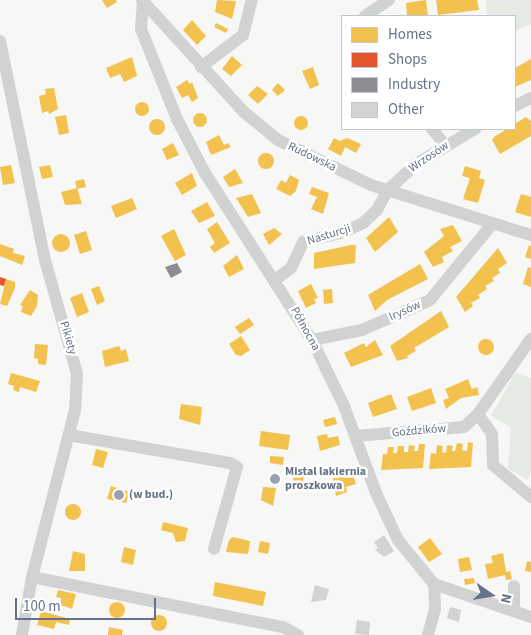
<!DOCTYPE html>
<html>
<head>
<meta charset="utf-8">
<style>
  body { margin:0 }
  #map { position:relative; width:531px; height:635px; overflow:hidden; background:#f7f7f6; font-family:"Source Sans 3",sans-serif }
  div>[style] { position:absolute }
  [style*='--x'] { left:calc(var(--x)*1px); top:calc(var(--y)*1px); width:calc(var(--w)*1px); rotate:calc(var(--a)*1deg) }
  .green>* { inset:0; background:#e6eae4 }
  .homes>* { inset:0; background:#f2c14e }
  .round { border-radius:50% }
  .shops>* { inset:0; background:#e4572e }
  .industry>* { inset:0; background:#8d8d92 }
  .building>* { inset:0; background:#d2d3d3 }
  .minor>* { height:12px; margin:-6px; padding:0 6px; transform-origin:6px; border-radius:6px; background:#d1d2d2 }
  .dots>* { width:14px; height:14px; translate:-50% -50%; box-sizing:border-box; border:2px solid #fff; border-radius:50% }
  span { translate:-50% -50%; white-space:nowrap; text-align:center; line-height:1.15; -webkit-text-stroke:5px #fff; paint-order:stroke }
  .street-label { font-size:12px; color:#667287 }
  .poi-label { font-size:12px; color:#667287; font-weight:700 }
  .left { translate:0 -50%; text-align:left }
  .legend { position:absolute; left:341px; top:15px; width:175px; height:115px; box-sizing:border-box; background:#fff; border:1px solid #c2c7cf; margin:0; padding:6px 9px; list-style:none; font-size:15px; color:#667287 }
  .legend li { display:flex; align-items:center; gap:10px; height:25px }
  .legend b { width:25px; border:1px solid #c2c7cf }
  .north { position:absolute; left:466px; top:570px; width:50px; height:50px; -webkit-text-stroke:4px #fff; paint-order:stroke; rotate:103deg; font-size:14px; font-weight:700; line-height:20px; text-align:center; color:#667287 }
  .north::after { content:''; display:block; margin:auto; width:18px; height:22px; background:#667287; clip-path:polygon(50% 0,100% 100%,50% 72%,0 100%) }
  .scale { position:absolute; left:15px; top:598px; width:141px; height:22px; box-sizing:border-box; border:2px solid #667287; border-top:0; padding-left:6px; font-size:15px; line-height:18px; white-space:nowrap; color:#667287; -webkit-text-stroke:4px #fff; paint-order:stroke }
</style>
</head>
<body>
<div id="map">
  <div class="green">
    <i style="clip-path:polygon(486px 0,531px 0,531px 24px,515px 31px,515px 16px,487px 16px)"></i>
    <i style="clip-path:polygon(515px 373px,531px 378px,531px 471px,528px 480px,508px 469px,511px 427px,491px 416px)"></i>
  </div>
  <div class="homes">
    <i style="clip-path:polygon(102px 0,116px 0,117px 2px,107px 8px)"></i>
    <i style="clip-path:polygon(217px 0,236px 1px,232px 19px,215px 12px)"></i>
    <i style="clip-path:polygon(426px 0,428px 16px,407px 16px,406px 3px)"></i>
    <i style="clip-path:polygon(436px 0,477px 0,479px 10px,438px 15px)"></i>
    <i style="clip-path:polygon(192px 20px,206px 36px,197px 45px,183px 30px)"></i>
    <i style="clip-path:polygon(216px 23px,228px 29px,226px 33px,214px 27px)"></i>
    <i style="clip-path:polygon(232px 56px,242px 65px,231px 76px,222px 69px)"></i>
    <i style="clip-path:polygon(132px 57px,137px 76px,124px 82px,120px 74px,110px 78px,106px 68px)"></i>
    <i style="clip-path:polygon(531px 59px,531px 80px,515px 87px,515px 68px)"></i>
    <i style="clip-path:polygon(313px 67px,319px 85px,310px 89px,302px 71px)"></i>
    <i style="clip-path:polygon(187px 80px,190px 84px,192px 82px,198px 98px,192px 102px,188px 95px,182px 98px,176px 87px)"></i>
    <i style="clip-path:polygon(278px 83px,285px 90px,278px 96px,272px 90px)"></i>
    <i style="clip-path:polygon(257px 86px,268px 94px,258px 104px,248px 95px)"></i>
    <i style="clip-path:polygon(54px 88px,58px 109px,49px 114px,48px 111px,42px 113px,39px 96px,46px 94px,45px 89px)"></i>
    <i class="round" style="left:135px;top:102px;width:14px;height:14px"></i>
    <i class="round" style="left:193px;top:113px;width:14px;height:14px"></i>
    <i style="clip-path:polygon(66px 115px,69px 133px,59px 135px,55px 117px)"></i>
    <i class="round" style="left:294px;top:116px;width:14px;height:14px"></i>
    <i style="clip-path:polygon(526px 117px,531px 121px,531px 136px,500px 154px,492px 140px,494px 137px,507px 129px,515px 129px,515px 124px)"></i>
    <i class="round" style="left:149px;top:119px;width:16px;height:16px"></i>
    <i style="clip-path:polygon(219px 135px,224px 145px,228px 143px,231px 147px,211px 155px,206px 142px)"></i>
    <i style="clip-path:polygon(334px 138px,340px 141px,347px 138px,361px 144px,356px 153px,345px 147px,341px 156px,328px 149px)"></i>
    <i style="clip-path:polygon(173px 143px,179px 155px,167px 160px,162px 149px)"></i>
    <i class="round" style="left:258px;top:153px;width:16px;height:16px"></i>
    <i style="clip-path:polygon(11px 165px,15px 183px,3px 185px,0 167px)"></i>
    <i style="clip-path:polygon(50px 165px,53px 177px,42px 179px,39px 167px)"></i>
    <i style="clip-path:polygon(465px 166px,481px 171px,479px 178px,485px 180px,478px 203px,463px 199px,470px 178px,462px 176px)"></i>
    <i style="clip-path:polygon(235px 169px,243px 183px,229px 187px,223px 177px)"></i>
    <i style="clip-path:polygon(192px 173px,197px 186px,182px 195px,175px 183px)"></i>
    <i style="clip-path:polygon(290px 175px,299px 180px,296px 191px,290px 196px,276px 189px,281px 180px,286px 183px)"></i>
    <i style="clip-path:polygon(84px 179px,86px 187px,77px 189px,75px 181px)"></i>
    <i style="clip-path:polygon(312px 187px,329px 193px,323px 214px,311px 209px,317px 197px,309px 194px)"></i>
    <i style="clip-path:polygon(77px 188px,82px 204px,65px 205px,61px 192px)"></i>
    <i style="clip-path:polygon(252px 194px,261px 213px,248px 217px,236px 198px)"></i>
    <i style="clip-path:polygon(521px 194px,531px 197px,531px 217px,515px 212px)"></i>
    <i style="clip-path:polygon(132px 198px,137px 209px,116px 218px,111px 206px)"></i>
    <i style="clip-path:polygon(207px 202px,215px 216px,199px 223px,191px 211px)"></i>
    <i style="clip-path:polygon(389px 217px,398px 232px,375px 252px,366px 238px)"></i>
    <i style="clip-path:polygon(217px 222px,230px 243px,214px 253px,210px 247px,215px 243px,207px 229px)"></i>
    <i style="clip-path:polygon(453px 225px,462px 241px,450px 247px,453px 251px,442px 257px,444px 262px,433px 267px,424px 252px,444px 236px,440px 229px)"></i>
    <i style="clip-path:polygon(274px 228px,282px 234px,269px 245px,263px 234px)"></i>
    <i style="clip-path:polygon(174px 229px,186px 255px,175px 261px,161px 236px)"></i>
    <i style="clip-path:polygon(86px 231px,92px 250px,80px 254px,74px 235px)"></i>
    <i class="round" style="left:52px;top:234px;width:18px;height:18px"></i>
    <i style="clip-path:polygon(0 244px,14px 249px,13px 253px,25px 256px,22px 265px,0 256px)"></i>
    <i style="clip-path:polygon(351px 245px,356px 245px,355px 263px,314px 269px,314px 253px)"></i>
    <i style="clip-path:polygon(529px 245px,531px 246px,531px 259px,525px 257px)"></i>
    <i style="clip-path:polygon(498px 248px,507px 263px,498px 269px,500px 273px,492px 278px,494px 281px,485px 286px,487px 289px,478px 295px,480px 298px,471px 303px,473px 306px,465px 312px,456px 297px)"></i>
    <i style="clip-path:polygon(237px 255px,244px 269px,229px 277px,223px 266px)"></i>
    <i style="clip-path:polygon(420px 264px,428px 279px,387px 300px,375px 311px,368px 295px)"></i>
    <i style="clip-path:polygon(528px 267px,531px 268px,531px 287px,523px 284px)"></i>
    <i style="clip-path:polygon(6px 279px,15px 282px,15px 288px,7px 306px,0 304px)"></i>
    <i style="clip-path:polygon(311px 284px,318px 298px,314px 299px,316px 303px,306px 308px,298px 291px)"></i>
    <i style="clip-path:polygon(99px 286px,105px 301px,97px 305px,91px 289px)"></i>
    <i style="clip-path:polygon(332px 289px,333px 303px,324px 304px,323px 290px)"></i>
    <i style="clip-path:polygon(30px 290px,38px 295px,37px 306px,31px 316px,21px 312px,23px 306px,20px 305px)"></i>
    <i style="clip-path:polygon(82px 293px,89px 312px,77px 317px,70px 298px)"></i>
    <i style="clip-path:polygon(441px 311px,449px 327px,414px 348px,416px 351px,407px 356px,408px 358px,397px 361px,390px 346px)"></i>
    <i style="clip-path:polygon(249px 318px,254px 325px,240px 334px,235px 327px)"></i>
    <i style="clip-path:polygon(241px 336px,250px 350px,241px 356px,236px 355px,229px 344px)"></i>
    <i class="round" style="left:478px;top:339px;width:16px;height:16px"></i>
    <i style="clip-path:polygon(375px 340px,383px 355px,351px 367px,344px 353px,364px 343px,366px 347px)"></i>
    <i style="clip-path:polygon(35px 344px,48px 345px,46px 365px,38px 364px,38px 359px,34px 358px)"></i>
    <i style="clip-path:polygon(119px 346px,121px 351px,126px 349px,129px 361px,105px 367px,102px 351px)"></i>
    <i style="clip-path:polygon(11px 373px,40px 381px,36px 392px,20px 387px,19px 392px,13px 390px,14px 386px,8px 384px)"></i>
    <i style="clip-path:polygon(468px 379px,472px 389px,477px 387px,479px 395px,461px 398px,446px 409px,443px 400px,449px 398px,445px 389px)"></i>
    <i style="clip-path:polygon(431px 388px,436px 403px,412px 411px,407px 397px)"></i>
    <i style="clip-path:polygon(391px 394px,397px 409px,373px 417px,368px 403px)"></i>
    <i style="clip-path:polygon(181px 404px,202px 407px,200px 425px,179px 419px)"></i>
    <i style="clip-path:polygon(335px 417px,337px 424px,325px 427px,323px 420px)"></i>
    <i style="clip-path:polygon(261px 431px,290px 435px,288px 450px,259px 446px)"></i>
    <i style="clip-path:polygon(327px 434px,328px 438px,338px 436px,340px 445px,320px 451px,317px 436px)"></i>
    <i style="clip-path:polygon(468px 442px,473px 443px,471px 467px,429px 469px,431px 453px,436px 454px,437px 445px,443px 446px,442px 452px,446px 453px,447px 445px,453px 446px,452px 451px,455px 451px,457px 443px,463px 444px,462px 450px,467px 451px)"></i>
    <i style="clip-path:polygon(419px 444px,425px 444px,423px 468px,381px 470px,383px 454px,387px 454px,388px 447px,394px 447px,393px 453px,397px 453px,398px 446px,404px 446px,404px 452px,408px 452px,409px 445px,415px 446px,414px 451px,418px 451px)"></i>
    <i style="clip-path:polygon(96px 449px,108px 452px,103px 468px,92px 465px)"></i>
    <i style="clip-path:polygon(270px 456px,284px 457px,283px 465px,270px 463px)"></i>
    <i style="clip-path:polygon(287px 466px,305px 467px,303px 483px,293px 482px,293px 477px,286px 476px)"></i>
    <i style="clip-path:polygon(350px 466px,356px 484px,346px 487px,347px 492px,336px 496px,333px 478px,342px 476px,340px 470px)"></i>
    <i style="clip-path:polygon(111px 486px,130px 492px,126px 503px,107px 499px)"></i>
    <i style="clip-path:polygon(263px 487px,276px 488px,273px 506px,261px 500px)"></i>
    <i class="round" style="left:65px;top:504px;width:16px;height:16px"></i>
    <i style="clip-path:polygon(163px 522px,188px 528px,185px 541px,176px 542px,173px 533px,161px 530px)"></i>
    <i style="clip-path:polygon(233px 537px,250px 541px,248px 554px,226px 552px,229px 540px)"></i>
    <i style="clip-path:polygon(430px 538px,442px 554px,429px 562px,418px 547px)"></i>
    <i style="clip-path:polygon(260px 541px,270px 543px,268px 554px,258px 552px)"></i>
    <i style="clip-path:polygon(124px 547px,136px 550px,133px 565px,121px 562px)"></i>
    <i style="clip-path:polygon(73px 551px,85px 554px,85px 571px,69px 571px)"></i>
    <i style="clip-path:polygon(503px 553px,506px 572px,510px 571px,512px 579px,506px 580px,505px 575px,488px 579px,485px 564px,493px 563px,491px 556px)"></i>
    <i style="clip-path:polygon(469px 557px,472px 570px,460px 572px,458px 559px)"></i>
    <i style="clip-path:polygon(527px 561px,531px 562px,531px 572px,525px 571px)"></i>
    <i style="clip-path:polygon(474px 578px,475px 583px,465px 585px,464px 579px)"></i>
    <i style="clip-path:polygon(215px 582px,266px 592px,263px 606px,213px 596px)"></i>
    <i style="clip-path:polygon(58px 590px,76px 594px,72px 609px,61px 605px,61px 598px,56px 597px)"></i>
    <i class="round" style="left:109px;top:602px;width:16px;height:16px"></i>
    <i style="clip-path:polygon(41px 611px,70px 619px,69px 625px,56px 622px,54px 629px,37px 625px)"></i>
    <i class="round" style="left:151px;top:615px;width:16px;height:16px"></i>
    <i style="clip-path:polygon(109px 627px,123px 630px,122px 635px,108px 635px)"></i>
  </div>
  <div class="shops">
    <i style="clip-path:polygon(0 277px,6px 279px,4px 286px,0 285px)"></i>
  </div>
  <div class="industry">
    <i style="clip-path:polygon(177px 263px,182px 272px,171px 278px,165px 267px)"></i>
  </div>
  <div class="building">
    <i style="clip-path:polygon(384px 535px,394px 551px,384px 557px,375px 550px,378px 548px,374px 542px)"></i>
    <i style="clip-path:polygon(315px 585px,329px 589px,326px 600px,311px 602px)"></i>
    <i style="clip-path:polygon(450px 607px,461px 610px,459px 622px,447px 618px)"></i>
    <i style="clip-path:polygon(357px 620px,370px 622px,369px 635px,355px 634px)"></i>
  </div>
  <div class="minor">
    <i style="--x:142;--y:0;--w:151;--a:47.7"></i>
    <i style="--x:244;--y:112;--w:44;--a:39.5"></i>
    <i style="--x:278;--y:140;--w:103;--a:25.8"></i>
    <i style="--x:371;--y:185;--w:168;--a:17.4"></i>
    <i style="--x:143;--y:1;--w:28;--a:94"></i>
    <i style="--x:141;--y:29;--w:97;--a:68.2"></i>
    <i style="--x:177;--y:119;--w:61;--a:62.6"></i>
    <i style="--x:205;--y:173;--w:198;--a:57.4"></i>
    <i style="--x:312;--y:340;--w:73;--a:64.1"></i>
    <i style="--x:344;--y:406;--w:93;--a:69.8"></i>
    <i style="--x:376;--y:493;--w:52;--a:64.9"></i>
    <i style="--x:398;--y:540;--w:57;--a:50.7"></i>
    <i style="--x:434;--y:584;--w:102;--a:18.8"></i>
    <i style="--x:365;--y:16;--w:29;--a:-34"></i>
    <i style="--x:0;--y:41;--w:224;--a:78.4"></i>
    <i style="--x:45;--y:260;--w:118;--a:74.3"></i>
    <i style="--x:77;--y:374;--w:36;--a:93"></i>
    <i style="--x:75;--y:410;--w:172;--a:104.4"></i>
    <i style="--x:32;--y:577;--w:59;--a:99.8"></i>
    <i style="--x:201;--y:67;--w:53;--a:-37.3"></i>
    <i style="--x:243;--y:35;--w:36;--a:-76"></i>
    <i style="--x:515;--y:106;--w:18;--a:-27"></i>
    <i style="--x:432;--y:129;--w:21;--a:51"></i>
    <i style="--x:275;--y:280;--w:20;--a:-37"></i>
    <i style="--x:291;--y:268;--w:29;--a:-65"></i>
    <i style="--x:303;--y:242;--w:42;--a:-13.7"></i>
    <i style="--x:344;--y:232;--w:21;--a:-25"></i>
    <i style="--x:363;--y:223;--w:19;--a:-43"></i>
    <i style="--x:377;--y:210;--w:21;--a:-62"></i>
    <i style="--x:387;--y:191;--w:40;--a:-43"></i>
    <i style="--x:416;--y:164;--w:69;--a:-30.7"></i>
    <i style="--x:312;--y:340;--w:51;--a:-11.3"></i>
    <i style="--x:362;--y:330;--w:74;--a:-23.8"></i>
    <i style="--x:430;--y:300;--w:99;--a:-50.7"></i>
    <i style="--x:478;--y:414;--w:24;--a:55"></i>
    <i style="--x:492;--y:434;--w:31;--a:88"></i>
    <i style="--x:493;--y:465;--w:50;--a:40.1"></i>
    <i style="--x:69;--y:435;--w:163;--a:9.9"></i>
    <i style="--x:230;--y:463;--w:8;--a:30"></i>
    <i style="--x:237;--y:467;--w:85;--a:105.7"></i>
    <i style="--x:355;--y:436;--w:109;--a:-4.7"></i>
    <i style="--x:464;--y:427;--w:19;--a:-43"></i>
    <i style="--x:478;--y:414;--w:92;--a:-54.8"></i>
    <i style="--x:32;--y:577;--w:256;--a:11.3"></i>
    <i style="--x:283;--y:627;--w:17;--a:28"></i>
    <i style="--x:514;--y:611;--w:25;--a:-90"></i>
    <i style="--x:428;--y:635;--w:27;--a:-75"></i>
    <i style="--x:435;--y:609;--w:25;--a:-92"></i>
  </div>
  <div class="dots">
    <i style="left:275px;top:479px;background:#99a1ae"></i>
    <i style="left:119px;top:495px;background:#99a1ae"></i>
  </div>
  <div class="street-label">
    <span style="left:312px;top:157px;rotate:26deg">Rudowska</span>
    <span style="left:429px;top:157px;rotate:-34deg">Wrzosów</span>
    <span style="left:329px;top:235px;rotate:-17deg">Nasturcji</span>
    <span style="left:405px;top:311px;rotate:-24deg">Irysów</span>
    <span style="left:305px;top:329px;rotate:61deg">Północna</span>
    <span style="left:68px;top:338px;rotate:74deg">Pikiety</span>
    <span style="left:419px;top:431px;rotate:-5deg">Goździków</span>
  </div>
  <div class="poi-label">
    <span class="left" style="left:285px;top:479px">Mistal lakiernia<br>proszkowa</span>
    <span class="left" style="left:129px;top:495px">(w bud.)</span>
  </div>
  <ul class="legend">
  <li><b style="height:14px;background:#f2c14e"></b>Homes</li>
  <li><b style="height:14px;background:#e4572e"></b>Shops</li>
  <li><b style="height:14px;background:#8d8d92"></b>Industry</li>
  <li><b style="height:14px;background:#d2d3d3"></b>Other</li>
  </ul>
  <div class="north">N</div>
  <div class="scale">100 m</div>
</div>
</body>
</html>
